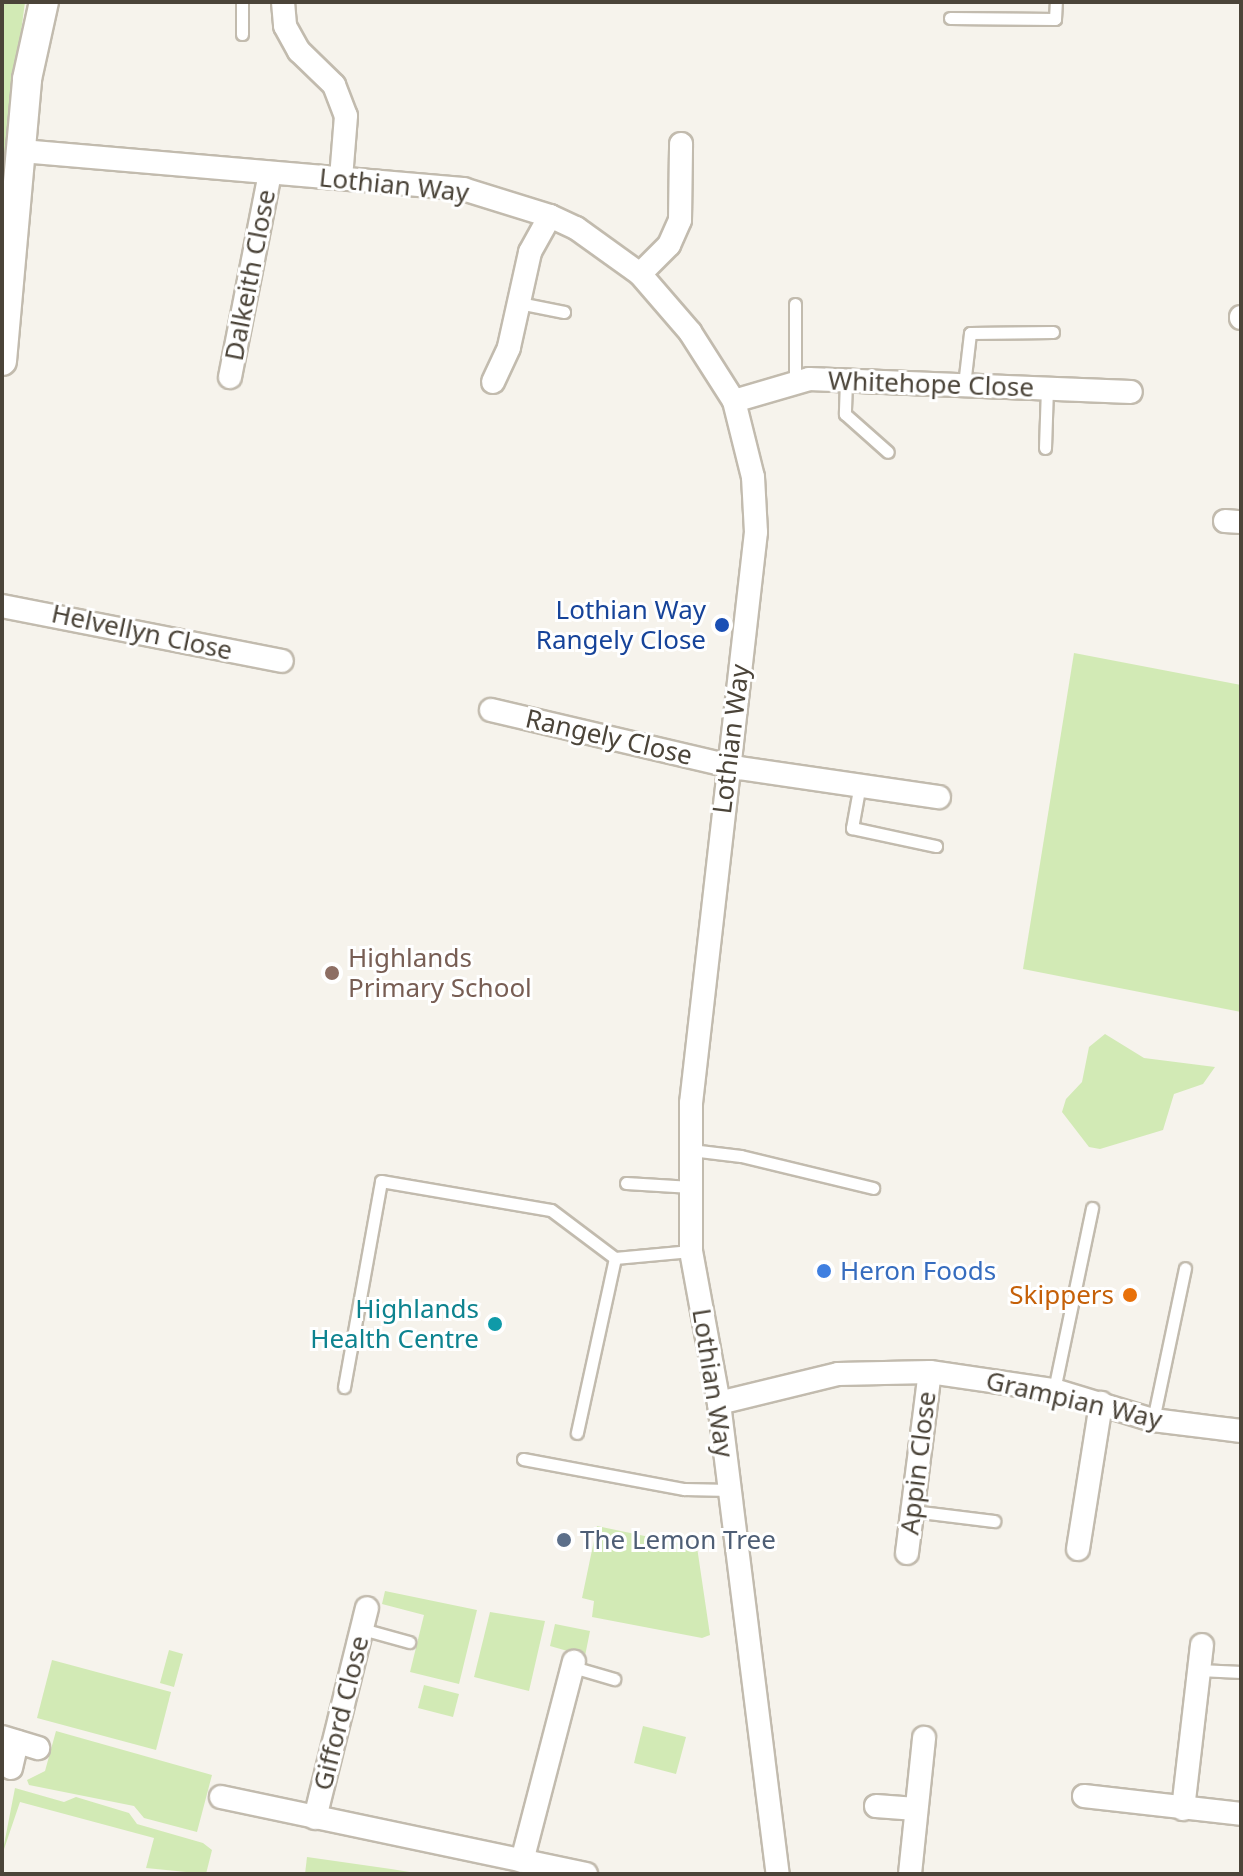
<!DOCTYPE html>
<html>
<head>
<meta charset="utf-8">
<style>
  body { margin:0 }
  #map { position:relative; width:1243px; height:1876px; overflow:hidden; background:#f6f3ec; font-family:"Noto Sans",sans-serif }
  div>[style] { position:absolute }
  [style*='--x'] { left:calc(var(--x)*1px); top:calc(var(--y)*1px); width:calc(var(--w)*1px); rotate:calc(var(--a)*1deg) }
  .green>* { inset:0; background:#d2eab5 }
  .roads { filter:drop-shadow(2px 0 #c2bbae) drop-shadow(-2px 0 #c2bbae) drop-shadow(0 2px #c2bbae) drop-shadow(0 -2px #c2bbae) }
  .service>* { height:11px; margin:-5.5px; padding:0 5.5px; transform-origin:5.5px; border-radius:5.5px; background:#fff }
  .minor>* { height:22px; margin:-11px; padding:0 11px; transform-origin:11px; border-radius:11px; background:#fff }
  .tertiary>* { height:28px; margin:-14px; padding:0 14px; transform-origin:14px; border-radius:14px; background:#fff }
  .dots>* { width:22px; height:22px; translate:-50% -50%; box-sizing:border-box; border:4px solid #fff; border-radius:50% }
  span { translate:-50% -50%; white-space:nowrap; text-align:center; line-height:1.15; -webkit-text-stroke:6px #fff; paint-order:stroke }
  .street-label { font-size:26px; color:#4b4439 }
  .transit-label { font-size:26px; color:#164399 }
  .right { translate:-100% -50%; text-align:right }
  .education-label { font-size:26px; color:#785e54 }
  .left { translate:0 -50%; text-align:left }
  .shop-label { font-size:26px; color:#366cbe }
  .food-label { font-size:26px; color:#c56008 }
  .culture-label { font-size:26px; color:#0d838f }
  .service-label { font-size:26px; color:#4e5e75 }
  .frame { position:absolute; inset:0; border:4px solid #4b4439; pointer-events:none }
</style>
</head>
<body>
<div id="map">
  <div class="green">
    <i style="clip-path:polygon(2px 2px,25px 2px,2px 175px)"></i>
    <i style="clip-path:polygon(1074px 653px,1241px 685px,1241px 1012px,1023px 969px)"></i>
    <i style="clip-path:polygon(1105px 1034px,1144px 1058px,1215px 1067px,1203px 1084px,1174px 1094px,1163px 1130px,1100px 1149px,1089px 1147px,1062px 1112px,1066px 1099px,1082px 1082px,1089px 1047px)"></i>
    <i style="clip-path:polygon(597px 1526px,697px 1547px,710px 1635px,702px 1638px,592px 1617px,594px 1601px,582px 1598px)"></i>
    <i style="clip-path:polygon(385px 1591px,477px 1610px,459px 1684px,410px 1672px,424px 1615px,382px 1604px)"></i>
    <i style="clip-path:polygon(490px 1612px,545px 1621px,529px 1691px,474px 1677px)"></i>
    <i style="clip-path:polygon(555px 1624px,590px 1631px,585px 1656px,550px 1646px)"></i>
    <i style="clip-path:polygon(169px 1650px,183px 1654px,174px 1687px,160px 1683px)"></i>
    <i style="clip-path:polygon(52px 1660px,171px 1692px,156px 1750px,37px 1718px)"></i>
    <i style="clip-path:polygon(424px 1685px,459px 1694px,453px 1717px,418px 1708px)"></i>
    <i style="clip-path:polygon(643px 1726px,686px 1737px,676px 1774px,634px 1763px)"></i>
    <i style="clip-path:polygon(56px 1731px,212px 1775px,197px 1832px,144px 1818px,134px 1806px,29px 1785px,27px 1780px,45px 1771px)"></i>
    <i style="clip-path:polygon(15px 1788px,64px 1802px,76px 1797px,129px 1813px,137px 1824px,203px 1843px,212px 1850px,206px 1874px,146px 1868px,154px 1838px,20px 1802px,2px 1855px)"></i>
    <i style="clip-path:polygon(307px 1857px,391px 1869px,422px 1874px,305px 1874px)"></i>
  </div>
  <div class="roads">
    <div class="service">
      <i style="--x:242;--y:2;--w:32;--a:90"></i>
      <i style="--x:950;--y:18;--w:105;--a:0.5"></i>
      <i style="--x:1055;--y:19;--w:17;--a:-87"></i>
      <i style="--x:519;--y:303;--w:46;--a:11.3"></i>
      <i style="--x:795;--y:304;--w:79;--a:90"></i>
      <i style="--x:846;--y:381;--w:33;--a:92"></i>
      <i style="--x:845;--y:414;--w:57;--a:41.5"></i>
      <i style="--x:964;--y:385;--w:52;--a:-83.4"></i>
      <i style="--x:970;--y:333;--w:83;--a:-0.7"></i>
      <i style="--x:1045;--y:448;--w:59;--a:-88.1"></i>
      <i style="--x:860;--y:784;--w:45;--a:100.3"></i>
      <i style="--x:852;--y:828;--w:86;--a:12.1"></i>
      <i style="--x:691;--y:1150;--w:50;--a:6.8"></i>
      <i style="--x:741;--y:1156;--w:136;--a:13.6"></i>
      <i style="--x:626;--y:1183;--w:65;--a:3.5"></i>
      <i style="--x:615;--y:1258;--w:76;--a:-5.3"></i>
      <i style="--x:344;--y:1387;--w:209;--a:-79.8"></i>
      <i style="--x:381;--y:1181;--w:172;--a:9.7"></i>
      <i style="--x:551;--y:1210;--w:80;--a:36.9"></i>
      <i style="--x:615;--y:1258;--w:179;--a:102.3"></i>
      <i style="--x:1054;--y:1390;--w:186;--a:-78.2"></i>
      <i style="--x:1153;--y:1420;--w:155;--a:-78.1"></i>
      <i style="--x:523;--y:1459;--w:164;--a:10.6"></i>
      <i style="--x:684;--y:1489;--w:46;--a:1.2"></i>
      <i style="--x:912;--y:1511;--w:83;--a:7"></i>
      <i style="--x:362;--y:1629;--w:49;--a:15.5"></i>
      <i style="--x:573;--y:1667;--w:43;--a:16.3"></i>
      <i style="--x:1199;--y:1670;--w:42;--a:2.7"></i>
    </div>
    <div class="minor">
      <i style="--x:283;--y:2;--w:24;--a:85"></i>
      <i style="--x:285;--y:26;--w:29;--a:61"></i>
      <i style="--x:299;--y:51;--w:49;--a:44.2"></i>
      <i style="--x:334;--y:85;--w:33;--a:69"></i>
      <i style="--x:346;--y:116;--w:62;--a:94.6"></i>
      <i style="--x:21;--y:151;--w:444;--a:4.9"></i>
      <i style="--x:463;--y:189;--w:91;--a:17.2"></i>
      <i style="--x:550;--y:216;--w:29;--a:25"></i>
      <i style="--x:576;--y:228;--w:79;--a:35.7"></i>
      <i style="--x:640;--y:274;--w:77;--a:49.2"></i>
      <i style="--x:690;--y:332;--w:82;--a:57.5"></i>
      <i style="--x:734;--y:401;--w:78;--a:76"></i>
      <i style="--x:753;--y:477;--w:55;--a:86.9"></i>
      <i style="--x:756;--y:532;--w:575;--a:96.49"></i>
      <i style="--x:691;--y:1103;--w:148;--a:90"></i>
      <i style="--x:691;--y:1251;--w:155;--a:79.6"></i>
      <i style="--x:719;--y:1403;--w:475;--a:82.9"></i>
      <i style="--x:640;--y:274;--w:41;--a:-45"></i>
      <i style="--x:669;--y:245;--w:27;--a:-66"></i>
      <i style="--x:680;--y:220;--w:76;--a:-89.2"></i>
      <i style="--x:1241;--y:317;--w:1;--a:90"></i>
      <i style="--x:230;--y:377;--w:208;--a:-78.9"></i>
      <i style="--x:493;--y:382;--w:38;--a:-65"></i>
      <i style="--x:509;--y:347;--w:97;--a:-77.5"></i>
      <i style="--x:530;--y:252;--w:41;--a:-60.9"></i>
      <i style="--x:734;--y:401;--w:78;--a:-16.3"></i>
      <i style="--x:809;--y:379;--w:322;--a:2.3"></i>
      <i style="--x:1225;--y:521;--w:16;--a:4"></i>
      <i style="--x:2;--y:606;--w:285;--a:11.1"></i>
      <i style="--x:491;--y:710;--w:255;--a:13.2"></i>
      <i style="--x:739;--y:768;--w:202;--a:8.3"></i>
      <i style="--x:719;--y:1403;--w:122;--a:-13.7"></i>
      <i style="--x:838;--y:1374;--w:92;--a:-1.2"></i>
      <i style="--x:930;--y:1372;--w:125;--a:8.3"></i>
      <i style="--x:1054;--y:1390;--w:103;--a:16.9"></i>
      <i style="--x:1153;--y:1420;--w:89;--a:7.1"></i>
      <i style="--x:1078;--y:1549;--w:148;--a:-81"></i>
      <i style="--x:907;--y:1553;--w:182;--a:-82.8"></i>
      <i style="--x:2;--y:1737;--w:38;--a:17"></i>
      <i style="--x:11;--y:1768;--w:27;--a:-77"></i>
      <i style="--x:1084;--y:1796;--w:158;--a:6.5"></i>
      <i style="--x:221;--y:1797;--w:373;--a:11.9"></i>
      <i style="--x:876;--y:1806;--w:40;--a:4.3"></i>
      <i style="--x:1183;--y:1809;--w:165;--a:-83.4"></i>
      <i style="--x:315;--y:1818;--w:216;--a:-76.1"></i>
      <i style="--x:522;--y:1861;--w:206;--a:-75.4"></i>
      <i style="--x:910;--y:1874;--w:137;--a:-84.1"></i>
    </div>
    <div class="tertiary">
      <i style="--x:2;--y:361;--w:283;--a:-84.9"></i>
      <i style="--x:27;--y:79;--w:79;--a:-77.6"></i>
    </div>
  </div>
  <div class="dots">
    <i style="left:722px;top:625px;background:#1a4fb4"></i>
    <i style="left:332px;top:973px;background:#8d6e63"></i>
    <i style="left:824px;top:1271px;background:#3f7fe0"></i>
    <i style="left:1130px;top:1295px;background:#e8710a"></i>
    <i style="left:495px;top:1324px;background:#0f9aa8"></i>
    <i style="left:564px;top:1540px;background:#5c6f8a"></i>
  </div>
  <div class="street-label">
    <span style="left:394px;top:185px;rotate:6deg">Lothian Way</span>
    <span style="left:250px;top:275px;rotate:-79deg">Dalkeith Close</span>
    <span style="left:931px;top:384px;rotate:2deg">Whitehope Close</span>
    <span style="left:142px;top:632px;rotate:12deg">Helvellyn Close</span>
    <span style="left:609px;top:737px;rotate:13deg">Rangely Close</span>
    <span style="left:731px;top:739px;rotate:-83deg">Lothian Way</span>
    <span style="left:713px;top:1383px;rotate:81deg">Lothian Way</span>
    <span style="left:1074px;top:1400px;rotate:13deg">Grampian Way</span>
    <span style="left:918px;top:1463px;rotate:-83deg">Appin Close</span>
    <span style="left:341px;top:1713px;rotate:-76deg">Gifford Close</span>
  </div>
  <div class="transit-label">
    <span class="right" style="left:706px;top:625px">Lothian Way<br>Rangely Close</span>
  </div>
  <div class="education-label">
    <span class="left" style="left:348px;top:973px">Highlands<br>Primary School</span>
  </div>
  <div class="shop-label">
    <span class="left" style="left:840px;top:1271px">Heron Foods</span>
  </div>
  <div class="food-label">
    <span class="right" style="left:1114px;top:1295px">Skippers</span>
  </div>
  <div class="culture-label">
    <span class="right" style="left:479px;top:1324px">Highlands<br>Health Centre</span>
  </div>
  <div class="service-label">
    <span class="left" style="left:580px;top:1540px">The Lemon Tree</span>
  </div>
  <div class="frame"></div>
</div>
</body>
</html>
